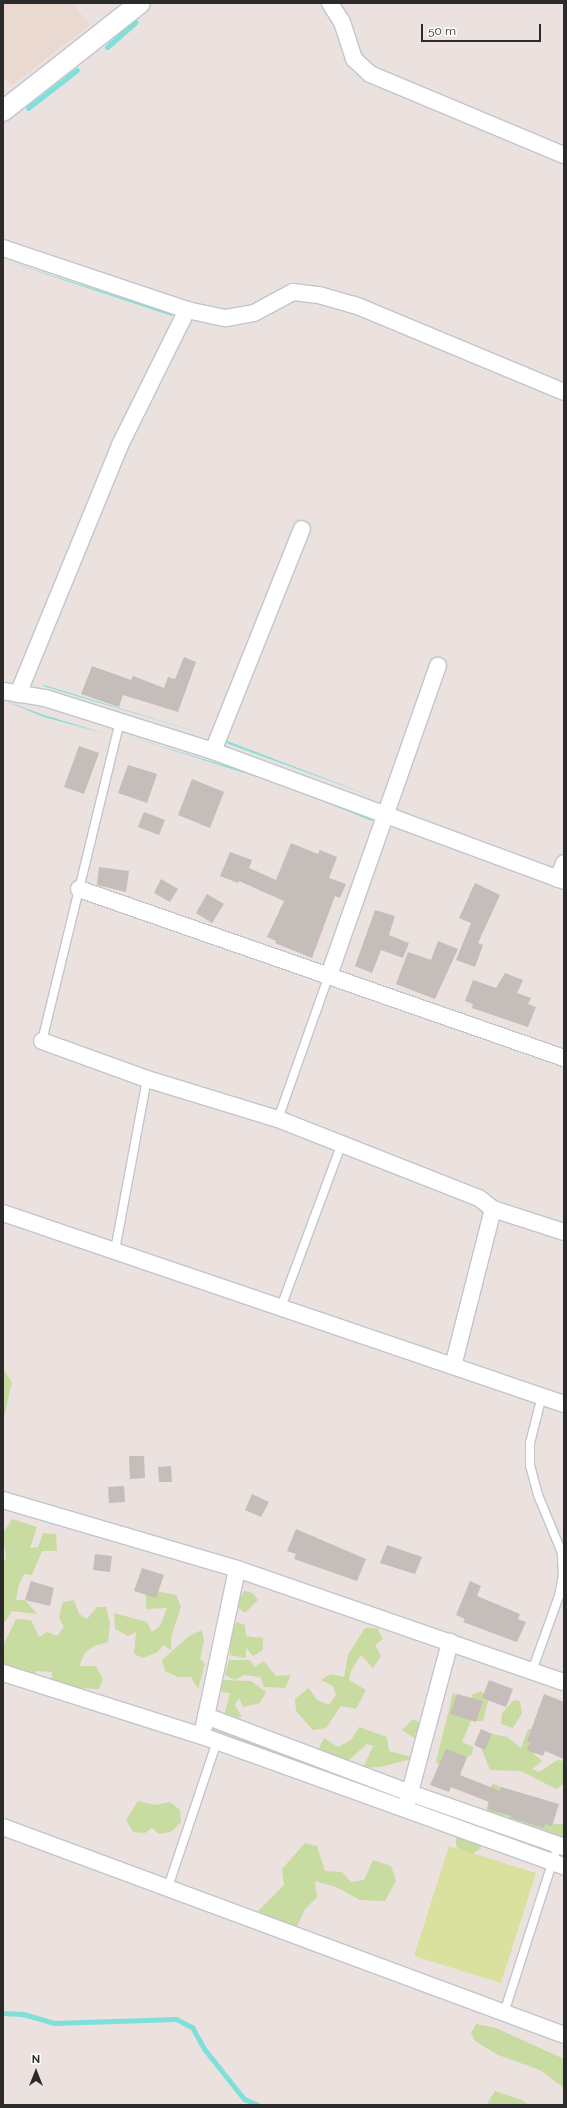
<!DOCTYPE html>
<html>
<head>
<meta charset="utf-8">
<style>
  body { margin:0 }
  #map { position:relative; width:567px; height:2108px; overflow:hidden; background:#ebe1df; font-family:Raleway,sans-serif }
  div>[style] { position:absolute }
  [style*='--x'] { left:calc(var(--x)*1px); top:calc(var(--y)*1px); width:calc(var(--w)*1px); rotate:calc(var(--a)*1deg) }
  .education>* { inset:0; background:#ead9d0 }
  .green>* { inset:0; background:#c8dba1 }
  .pitch>* { inset:0; background:#dae19e }
  .water>* { inset:0; background:#7ee0da }
  .stream>* { height:5px; margin:-2.5px; padding:0 2.5px; transform-origin:2.5px; border-radius:2.5px; background:#7ee0da }
  .building>* { inset:0; background:#c4bdba }
  .roads { filter:drop-shadow(1px 0 #c0c6cb) drop-shadow(-1px 0 #c0c6cb) drop-shadow(0 1px #c0c6cb) drop-shadow(0 -1px #c0c6cb) }
  .service>* { height:8px; margin:-4px; padding:0 4px; transform-origin:4px; border-radius:4px; background:#fff }
  .minor>* { height:16px; margin:-8px; padding:0 8px; transform-origin:8px; border-radius:8px; background:#fff }
  .tertiary>* { height:20px; margin:-10px; padding:0 10px; transform-origin:10px; border-radius:10px; background:#fff }
  span { translate:-50% -50%; white-space:nowrap; text-align:center; line-height:1.15; -webkit-text-stroke:3.5px #fff; paint-order:stroke }
  .frame { position:absolute; inset:0; border:4px solid #2b2b2b; pointer-events:none }
  .north { position:absolute; left:16px; top:2052px; width:40px; height:40px; -webkit-text-stroke:3px #fff; paint-order:stroke; rotate:0deg; font-size:11px; font-weight:700; line-height:16px; text-align:center; color:#2b2b2b }
  .north::after { content:''; display:block; margin:auto; width:14px; height:18px; background:#2b2b2b; clip-path:polygon(50% 0,100% 100%,50% 72%,0 100%) }
  .scale { position:absolute; left:421px; top:24px; width:120px; height:18px; box-sizing:border-box; border:2px solid #2b2b2b; border-top:0; padding-left:5px; font-size:12px; line-height:14px; white-space:nowrap; color:#2b2b2b; -webkit-text-stroke:3px #fff; paint-order:stroke }
</style>
</head>
<body>
<div id="map">
  <div class="education">
    <i style="clip-path:polygon(3px 3px,72px 3px,90px 25px,11px 86px,3px 77px)"></i>
  </div>
  <div class="green">
    <i style="clip-path:polygon(3px 1369px,12px 1382px,3px 1421px)"></i>
    <i style="clip-path:polygon(12px 1519px,37px 1527px,30px 1548px,38px 1547px,43px 1533px,56px 1534px,57px 1551px,42px 1551px,32px 1575px,24px 1574px,19px 1584px,16px 1600px,25px 1600px,37px 1614px,12px 1611px,3px 1625px,3px 1562px,6px 1558px,3px 1533px)"></i>
    <i style="clip-path:polygon(146px 1589px,176px 1595px,181px 1607px,171px 1637px,171px 1650px,163px 1645px,158px 1652px,143px 1658px,134px 1654px,136px 1632px,128px 1636px,115px 1629px,114px 1613px,147px 1622px,152px 1632px,160px 1626px,167px 1608px,146px 1609px)"></i>
    <i style="clip-path:polygon(244px 1591px,253px 1593px,258px 1600px,245px 1613px,236px 1606px)"></i>
    <i style="clip-path:polygon(74px 1600px,79px 1614px,87px 1619px,97px 1607px,106px 1607px,110px 1623px,108px 1642px,94px 1646px,85px 1653px,79px 1666px,96px 1666px,103px 1679px,99px 1689px,79px 1688px,80px 1705px,65px 1699px,63px 1683px,52px 1684px,52px 1672px,35px 1671px,41px 1684px,15px 1676px,3px 1684px,3px 1646px,16px 1619px,31px 1620px,39px 1637px,47px 1632px,57px 1636px,64px 1627px,59px 1618px,63px 1602px)"></i>
    <i style="clip-path:polygon(237px 1622px,245px 1625px,246px 1636px,263px 1638px,263px 1650px,253px 1656px,246px 1648px,246px 1658px,230px 1655px,230px 1631px)"></i>
    <i style="clip-path:polygon(365px 1628px,377px 1628px,383px 1639px,375px 1645px,381px 1656px,373px 1668px,361px 1655px,351px 1671px,349px 1680px,366px 1690px,356px 1709px,341px 1706px,326px 1728px,313px 1730px,296px 1711px,295px 1699px,309px 1688px,317px 1700px,329px 1705px,336px 1695px,333px 1686px,321px 1680px,330px 1674px,344px 1677px,348px 1655px)"></i>
    <i style="clip-path:polygon(202px 1630px,204px 1641px,200px 1659px,205px 1664px,198px 1689px,191px 1677px,178px 1677px,165px 1671px,162px 1660px,189px 1636px)"></i>
    <i style="clip-path:polygon(229px 1660px,250px 1660px,254px 1667px,264px 1661px,276px 1676px,291px 1675px,285px 1688px,264px 1687px,260px 1677px,244px 1675px,235px 1680px,225px 1675px)"></i>
    <i style="clip-path:polygon(223px 1680px,251px 1681px,266px 1692px,260px 1703px,243px 1707px,239px 1698px,235px 1705px,242px 1717px,223px 1720px,230px 1693px,221px 1692px)"></i>
    <i style="clip-path:polygon(481px 1691px,489px 1698px,483px 1721px,471px 1721px,462px 1742px,473px 1747px,472px 1755px,448px 1764px,461px 1773px,456px 1781px,436px 1762px,453px 1693px,471px 1703px,472px 1695px)"></i>
    <i style="clip-path:polygon(514px 1700px,520px 1701px,522px 1713px,513px 1728px,501px 1724px,502px 1713px)"></i>
    <i style="clip-path:polygon(413px 1719px,424px 1725px,423px 1733px,414px 1738px,402px 1730px)"></i>
    <i style="clip-path:polygon(210px 1726px,405px 1797px,405px 1805px,210px 1733px)"></i>
    <i style="clip-path:polygon(359px 1727px,387px 1737px,389px 1751px,415px 1758px,380px 1767px,363px 1768px,373px 1746px,367px 1744px,348px 1761px,326px 1761px,319px 1748px,324px 1738px,338px 1747px,351px 1740px)"></i>
    <i style="clip-path:polygon(528px 1729px,538px 1729px,534px 1754px,542px 1761px,532px 1769px,539px 1772px,558px 1760px,564px 1761px,564px 1784px,556px 1789px,521px 1771px,490px 1770px,481px 1747px,488px 1733px,507px 1737px,521px 1748px)"></i>
    <i style="clip-path:polygon(493px 1783px,504px 1789px,548px 1824px,564px 1824px,563px 1838px,555px 1838px,510px 1826px,507px 1815px,496px 1820px,487px 1813px,489px 1789px)"></i>
    <i style="clip-path:polygon(138px 1801px,155px 1805px,170px 1802px,180px 1810px,181px 1822px,171px 1832px,159px 1834px,152px 1828px,145px 1833px,133px 1832px,126px 1820px)"></i>
    <i style="clip-path:polygon(426px 1805px,547px 1851px,548px 1853px,476px 1834px,481px 1848px,468px 1857px,456px 1846px,456px 1835px,422px 1810px)"></i>
    <i style="clip-path:polygon(305px 1843px,317px 1846px,325px 1871px,342px 1872px,351px 1882px,364px 1880px,373px 1860px,391px 1866px,396px 1881px,385px 1901px,360px 1900px,336px 1887px,315px 1881px,317px 1897px,305px 1909px,295px 1931px,258px 1911px,284px 1885px,282px 1869px)"></i>
    <i style="clip-path:polygon(476px 2024px,496px 2028px,564px 2059px,564px 2088px,540px 2070px,498px 2055px,475px 2041px,471px 2033px)"></i>
    <i style="clip-path:polygon(495px 2091px,522px 2100px,528px 2105px,489px 2105px,488px 2102px)"></i>
  </div>
  <div class="pitch">
    <i style="clip-path:polygon(449px 1846px,536px 1873px,501px 1983px,414px 1956px)"></i>
  </div>
  <div class="water">
    <i style="clip-path:polygon(3px 260px,173px 314px,172px 316px)"></i>
    <i style="clip-path:polygon(44px 685px,211px 736px,43px 686px)"></i>
    <i style="clip-path:polygon(3px 700px,44px 715px,107px 734px,44px 717px)"></i>
    <i style="clip-path:polygon(125px 735px,282px 783px,373px 819px,372px 821px,282px 785px)"></i>
    <i style="clip-path:polygon(227px 741px,374px 797px,226px 743px)"></i>
  </div>
  <div class="stream">
    <i style="--x:107;--y:47;--w:38;--a:-41"></i>
    <i style="--x:28;--y:108;--w:62;--a:-37.8"></i>
    <i style="--x:3;--y:2013;--w:20;--a:3"></i>
    <i style="--x:23;--y:2014;--w:32;--a:16"></i>
    <i style="--x:54;--y:2023;--w:122;--a:-1.9"></i>
    <i style="--x:176;--y:2019;--w:18;--a:27"></i>
    <i style="--x:192;--y:2027;--w:26;--a:61"></i>
    <i style="--x:205;--y:2050;--w:63;--a:51.5"></i>
    <i style="--x:244;--y:2099;--w:15;--a:23"></i>
  </div>
  <div class="building">
    <i style="clip-path:polygon(184px 657px,196px 662px,178px 712px,123px 695px,119px 707px,81px 694px,92px 666px,131px 680px,133px 676px,164px 688px,168px 677px,175px 679px)"></i>
    <i style="clip-path:polygon(79px 746px,99px 753px,84px 794px,64px 787px)"></i>
    <i style="clip-path:polygon(128px 765px,157px 774px,147px 803px,118px 793px)"></i>
    <i style="clip-path:polygon(192px 779px,224px 792px,210px 828px,178px 815px)"></i>
    <i style="clip-path:polygon(144px 812px,165px 820px,159px 835px,138px 827px)"></i>
    <i style="clip-path:polygon(291px 843px,318px 854px,320px 850px,337px 857px,329px 878px,346px 884px,340px 898px,335px 896px,312px 958px,275px 943px,276px 941px,267px 937px,284px 901px,239px 881px,238px 883px,220px 876px,230px 852px,252px 860px,249px 868px,276px 880px)"></i>
    <i style="clip-path:polygon(99px 867px,129px 871px,126px 892px,97px 885px)"></i>
    <i style="clip-path:polygon(161px 879px,178px 889px,170px 902px,154px 893px)"></i>
    <i style="clip-path:polygon(475px 883px,500px 895px,478px 943px,483px 945px,475px 967px,456px 960px,471px 923px,459px 918px)"></i>
    <i style="clip-path:polygon(207px 894px,224px 904px,212px 923px,196px 913px)"></i>
    <i style="clip-path:polygon(375px 910px,395px 916px,389px 935px,409px 943px,403px 958px,381px 950px,372px 973px,355px 966px)"></i>
    <i style="clip-path:polygon(438px 941px,458px 949px,435px 999px,396px 984px,408px 952px,431px 960px)"></i>
    <i style="clip-path:polygon(505px 973px,523px 980px,517px 993px,531px 998px,528px 1004px,536px 1007px,528px 1027px,472px 1008px,473px 1004px,465px 1001px,473px 980px,496px 988px)"></i>
    <i style="clip-path:polygon(129px 1456px,144px 1456px,145px 1478px,130px 1479px)"></i>
    <i style="clip-path:polygon(171px 1466px,172px 1482px,159px 1482px,158px 1467px)"></i>
    <i style="clip-path:polygon(124px 1486px,125px 1502px,109px 1503px,108px 1487px)"></i>
    <i style="clip-path:polygon(252px 1494px,269px 1502px,261px 1517px,245px 1510px)"></i>
    <i style="clip-path:polygon(296px 1529px,366px 1559px,357px 1581px,294px 1559px,296px 1554px,287px 1551px)"></i>
    <i style="clip-path:polygon(387px 1545px,422px 1557px,415px 1574px,380px 1563px)"></i>
    <i style="clip-path:polygon(95px 1554px,112px 1556px,110px 1572px,93px 1570px)"></i>
    <i style="clip-path:polygon(142px 1568px,164px 1575px,156px 1598px,134px 1591px)"></i>
    <i style="clip-path:polygon(31px 1581px,54px 1588px,50px 1606px,25px 1600px)"></i>
    <i style="clip-path:polygon(470px 1581px,481px 1586px,477px 1596px,520px 1614px,518px 1619px,526px 1622px,517px 1642px,463px 1622px,465px 1619px,456px 1615px)"></i>
    <i style="clip-path:polygon(489px 1680px,513px 1689px,506px 1707px,482px 1698px)"></i>
    <i style="clip-path:polygon(457px 1694px,483px 1701px,476px 1722px,450px 1714px)"></i>
    <i style="clip-path:polygon(544px 1694px,564px 1702px,564px 1759px,545px 1751px,543px 1756px,527px 1750px,530px 1742px,527px 1741px)"></i>
    <i style="clip-path:polygon(481px 1729px,492px 1734px,485px 1750px,474px 1745px)"></i>
    <i style="clip-path:polygon(446px 1749px,467px 1757px,460px 1775px,500px 1791px,501px 1787px,559px 1804px,552px 1826px,545px 1824px,544px 1828px,511px 1818px,512px 1816px,487px 1809px,489px 1802px,451px 1787px,449px 1792px,430px 1785px)"></i>
  </div>
  <div class="roads">
    <div class="service">
      <i style="--x:42;--y:1041;--w:328;--a:-76.3"></i>
      <i style="--x:278;--y:1119;--w:153;--a:-70.5"></i>
      <i style="--x:115;--y:1250;--w:174;--a:-79.4"></i>
      <i style="--x:281;--y:1307;--w:175;--a:-69.6"></i>
      <i style="--x:532;--y:1671;--w:80;--a:-70.2"></i>
      <i style="--x:559;--y:1596;--w:21;--a:-79"></i>
      <i style="--x:563;--y:1575;--w:22;--a:-93"></i>
      <i style="--x:562;--y:1553;--w:63;--a:-112.5"></i>
      <i style="--x:538;--y:1495;--w:30;--a:-105"></i>
      <i style="--x:530;--y:1466;--w:23;--a:-90"></i>
      <i style="--x:530;--y:1443;--w:49;--a:-75.7"></i>
      <i style="--x:168;--y:1887;--w:154;--a:-71.4"></i>
      <i style="--x:504;--y:2013;--w:176;--a:-72.2"></i>
    </div>
    <div class="minor">
      <i style="--x:330;--y:3;--w:22;--a:58"></i>
      <i style="--x:342;--y:22;--w:39;--a:72"></i>
      <i style="--x:354;--y:59;--w:22;--a:43"></i>
      <i style="--x:370;--y:74;--w:210;--a:22.7"></i>
      <i style="--x:3;--y:248;--w:194;--a:18.6"></i>
      <i style="--x:187;--y:310;--w:40;--a:12"></i>
      <i style="--x:226;--y:318;--w:28;--a:-10"></i>
      <i style="--x:254;--y:313;--w:44;--a:-28.3"></i>
      <i style="--x:293;--y:292;--w:26;--a:7"></i>
      <i style="--x:319;--y:295;--w:37;--a:16"></i>
      <i style="--x:355;--y:305;--w:226;--a:22.6"></i>
      <i style="--x:3;--y:691;--w:43;--a:9.5"></i>
      <i style="--x:45;--y:698;--w:176;--a:17.5"></i>
      <i style="--x:213;--y:751;--w:374;--a:20.3"></i>
      <i style="--x:18;--y:694;--w:269;--a:-67.7"></i>
      <i style="--x:120;--y:445;--w:151;--a:-63.6"></i>
      <i style="--x:213;--y:751;--w:239;--a:-68.2"></i>
      <i style="--x:558;--y:879;--w:17;--a:-69"></i>
      <i style="--x:79;--y:889;--w:514;--a:19.21"></i>
      <i style="--x:329;--y:975;--w:328;--a:-70.6"></i>
      <i style="--x:42;--y:1041;--w:112;--a:19.9"></i>
      <i style="--x:147;--y:1079;--w:137;--a:17"></i>
      <i style="--x:278;--y:1119;--w:216;--a:21.5"></i>
      <i style="--x:479;--y:1198;--w:18;--a:38"></i>
      <i style="--x:493;--y:1209;--w:75;--a:17.9"></i>
      <i style="--x:3;--y:1213;--w:593;--a:18.8"></i>
      <i style="--x:453;--y:1366;--w:162;--a:-75.7"></i>
      <i style="--x:3;--y:1500;--w:244;--a:16.4"></i>
      <i style="--x:237;--y:1569;--w:346;--a:19.1"></i>
      <i style="--x:3;--y:1673;--w:209;--a:17.6"></i>
      <i style="--x:202;--y:1736;--w:385;--a:19.8"></i>
      <i style="--x:206;--y:1716;--w:218;--a:20.7"></i>
      <i style="--x:410;--y:1793;--w:163;--a:19.3"></i>
      <i style="--x:204;--y:1726;--w:160;--a:-78.1"></i>
      <i style="--x:407;--y:1803;--w:167;--a:-75"></i>
      <i style="--x:3;--y:1827;--w:598;--a:20.34"></i>
    </div>
    <div class="tertiary">
      <i style="--x:3;--y:111;--w:174;--a:-38.2"></i>
    </div>
  </div>
  <div class="frame"></div>
  <div class="north">N</div>
  <div class="scale">50 m</div>
</div>
</body>
</html>
